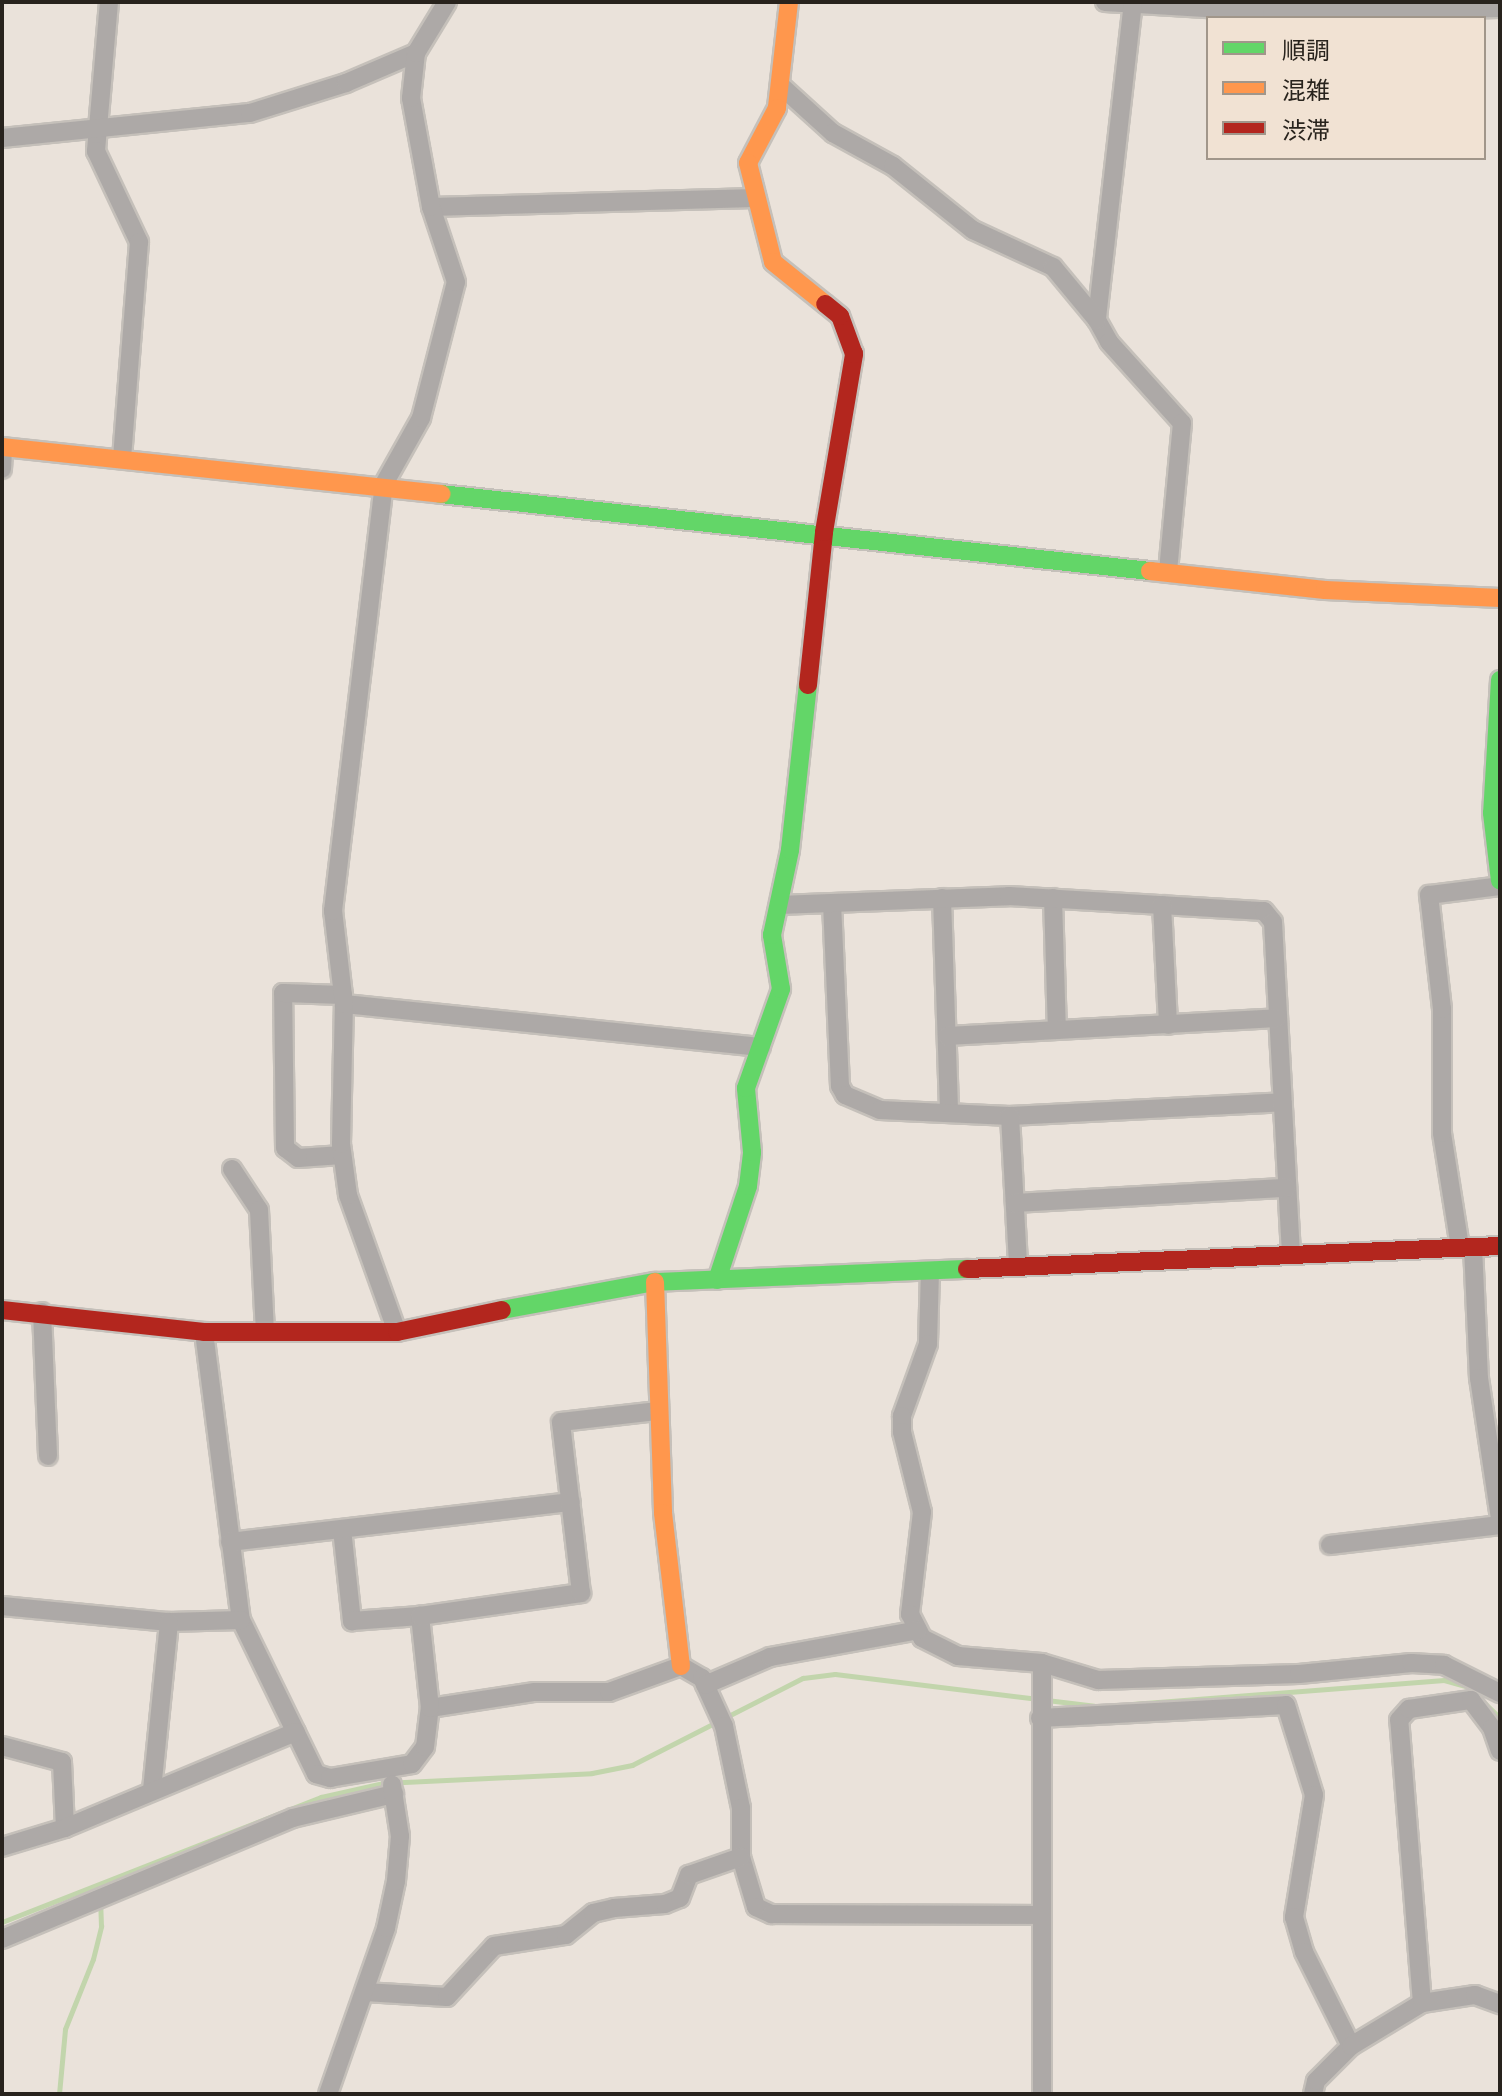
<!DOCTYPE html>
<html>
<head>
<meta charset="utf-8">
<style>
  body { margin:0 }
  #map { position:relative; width:1502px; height:2096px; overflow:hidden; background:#eae2da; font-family:"Fira Sans","Noto Sans JP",sans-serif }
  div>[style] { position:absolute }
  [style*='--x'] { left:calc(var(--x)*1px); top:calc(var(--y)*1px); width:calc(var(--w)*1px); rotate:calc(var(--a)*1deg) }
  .stream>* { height:5px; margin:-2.5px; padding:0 2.5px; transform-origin:2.5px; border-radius:2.5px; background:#c2d5ac }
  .roads { filter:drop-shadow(2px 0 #c5c0ba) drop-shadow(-2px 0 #c5c0ba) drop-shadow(0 2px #c5c0ba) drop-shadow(0 -2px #c5c0ba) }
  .street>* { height:18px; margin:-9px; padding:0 9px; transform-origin:9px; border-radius:9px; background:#ada9a7 }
  .fast>* { height:18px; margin:-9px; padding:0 9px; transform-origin:9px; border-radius:9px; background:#63d668 }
  .slow>* { height:18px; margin:-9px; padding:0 9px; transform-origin:9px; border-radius:9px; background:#ff974d }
  .jam>* { height:18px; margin:-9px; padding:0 9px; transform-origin:9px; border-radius:9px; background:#b3261e }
  span { translate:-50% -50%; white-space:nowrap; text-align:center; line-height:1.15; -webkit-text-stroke:8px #f1e2d3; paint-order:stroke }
  .frame { position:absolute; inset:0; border:4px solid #28231d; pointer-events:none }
  .legend { position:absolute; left:1206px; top:16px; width:280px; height:144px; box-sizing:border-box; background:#f1e2d3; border:2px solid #a1968a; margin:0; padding:10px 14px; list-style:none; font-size:24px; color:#28231d }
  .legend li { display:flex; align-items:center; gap:16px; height:40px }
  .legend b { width:40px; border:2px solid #a1968a }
</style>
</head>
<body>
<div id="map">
  <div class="stream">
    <i style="--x:1132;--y:1704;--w:313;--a:-4.4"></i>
    <i style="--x:1444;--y:1680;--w:25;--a:16"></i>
    <i style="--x:1468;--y:1687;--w:45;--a:44.1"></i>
    <i style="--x:2;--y:1922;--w:343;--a:-21.4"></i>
    <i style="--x:321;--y:1797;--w:64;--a:-12.7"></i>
    <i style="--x:383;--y:1783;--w:209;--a:-2.7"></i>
    <i style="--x:592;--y:1773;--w:41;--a:-11.3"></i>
    <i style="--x:632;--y:1765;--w:192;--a:-27"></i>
    <i style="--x:803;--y:1678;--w:32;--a:-7"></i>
    <i style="--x:835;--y:1674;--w:261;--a:7"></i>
    <i style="--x:59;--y:2094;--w:65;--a:-84.7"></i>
    <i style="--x:65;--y:2029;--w:75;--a:-68.2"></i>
    <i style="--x:93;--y:1959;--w:34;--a:-76"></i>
    <i style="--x:101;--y:1926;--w:24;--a:-92"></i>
  </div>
  <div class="roads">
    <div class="street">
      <i style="--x:109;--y:2;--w:150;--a:95"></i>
      <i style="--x:96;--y:151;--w:101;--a:64.7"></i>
      <i style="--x:139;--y:242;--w:215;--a:94.5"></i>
      <i style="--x:1105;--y:2;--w:167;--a:3.4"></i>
      <i style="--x:1272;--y:12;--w:228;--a:-1"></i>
      <i style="--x:1133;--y:2;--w:320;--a:96.5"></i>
      <i style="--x:1097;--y:320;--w:25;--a:61"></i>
      <i style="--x:1109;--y:342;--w:109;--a:48"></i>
      <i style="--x:1182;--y:423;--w:150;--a:95.4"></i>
      <i style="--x:780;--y:85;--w:72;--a:42.2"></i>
      <i style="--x:833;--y:133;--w:68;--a:28.8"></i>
      <i style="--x:893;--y:166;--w:102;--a:38.7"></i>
      <i style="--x:973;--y:230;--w:88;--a:24.8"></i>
      <i style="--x:1053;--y:267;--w:69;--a:50.3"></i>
      <i style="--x:2;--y:138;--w:249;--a:-5.8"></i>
      <i style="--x:250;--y:113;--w:101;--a:-17.4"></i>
      <i style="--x:346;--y:83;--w:76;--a:-23.2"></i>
      <i style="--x:431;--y:207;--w:324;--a:-1.6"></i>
      <i style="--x:2;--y:469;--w:22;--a:-87"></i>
      <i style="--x:942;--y:898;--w:215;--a:88.1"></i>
      <i style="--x:1053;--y:898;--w:132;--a:88.3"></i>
      <i style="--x:832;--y:903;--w:183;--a:87.5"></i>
      <i style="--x:840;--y:1086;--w:10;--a:61"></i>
      <i style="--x:845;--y:1095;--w:38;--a:23"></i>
      <i style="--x:880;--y:1110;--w:130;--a:2.6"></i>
      <i style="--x:1010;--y:1116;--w:273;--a:-2.9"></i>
      <i style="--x:779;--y:905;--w:230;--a:-2.2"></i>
      <i style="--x:1009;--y:896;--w:255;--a:3.4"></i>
      <i style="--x:1264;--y:911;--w:14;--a:51"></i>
      <i style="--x:1273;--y:922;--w:329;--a:86.9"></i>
      <i style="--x:1162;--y:905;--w:120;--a:87.1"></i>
      <i style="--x:344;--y:1004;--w:419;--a:5.9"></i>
      <i style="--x:947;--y:1036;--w:331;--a:-3.1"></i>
      <i style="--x:1010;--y:1116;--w:150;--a:86.9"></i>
      <i style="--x:342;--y:1155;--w:44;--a:176.1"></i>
      <i style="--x:298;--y:1158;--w:16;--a:-142"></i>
      <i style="--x:285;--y:1148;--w:155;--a:-90.7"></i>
      <i style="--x:283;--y:993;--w:60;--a:1.9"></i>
      <i style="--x:232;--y:1169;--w:49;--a:56.6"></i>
      <i style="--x:259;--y:1210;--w:122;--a:87.2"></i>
      <i style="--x:1015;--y:1203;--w:272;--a:-3.2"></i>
      <i style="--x:1460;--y:1247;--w:115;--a:-99"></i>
      <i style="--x:1442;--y:1133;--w:124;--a:-90"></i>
      <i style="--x:1442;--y:1009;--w:115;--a:-96.5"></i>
      <i style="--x:1429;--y:895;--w:72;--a:-7.2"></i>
      <i style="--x:1473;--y:1247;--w:131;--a:87.4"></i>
      <i style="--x:1479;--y:1378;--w:142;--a:81.5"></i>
      <i style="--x:930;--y:1271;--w:73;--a:91.6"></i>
      <i style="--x:928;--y:1344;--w:77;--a:109.9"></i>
      <i style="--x:902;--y:1416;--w:16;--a:90"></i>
      <i style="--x:902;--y:1432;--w:82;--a:76"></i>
      <i style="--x:922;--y:1512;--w:103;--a:96.7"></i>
      <i style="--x:910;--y:1614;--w:27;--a:63"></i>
      <i style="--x:922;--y:1638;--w:40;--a:26.6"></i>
      <i style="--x:958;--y:1656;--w:84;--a:4.8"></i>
      <i style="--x:1042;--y:1663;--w:59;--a:16.9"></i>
      <i style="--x:1098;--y:1680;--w:201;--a:-1.7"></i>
      <i style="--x:1299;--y:1674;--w:113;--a:-5.6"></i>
      <i style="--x:1411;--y:1663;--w:33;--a:3"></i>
      <i style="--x:1444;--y:1665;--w:63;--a:26.6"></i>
      <i style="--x:42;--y:1312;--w:144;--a:87.6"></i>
      <i style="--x:204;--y:1332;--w:290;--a:82.7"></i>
      <i style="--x:241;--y:1620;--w:171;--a:64"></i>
      <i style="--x:316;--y:1774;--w:15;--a:16"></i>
      <i style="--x:330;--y:1778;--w:83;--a:-9.7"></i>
      <i style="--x:412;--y:1764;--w:21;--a:-53"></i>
      <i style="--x:425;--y:1747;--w:39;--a:-83"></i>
      <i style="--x:430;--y:1708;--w:106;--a:-8.7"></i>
      <i style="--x:535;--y:1692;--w:74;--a:0"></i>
      <i style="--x:609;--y:1692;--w:77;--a:-19.9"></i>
      <i style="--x:681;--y:1666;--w:24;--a:30"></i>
      <i style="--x:702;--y:1678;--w:53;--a:65.4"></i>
      <i style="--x:724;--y:1726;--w:84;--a:78.3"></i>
      <i style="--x:741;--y:1808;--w:49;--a:90"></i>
      <i style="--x:741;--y:1857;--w:52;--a:73.3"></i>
      <i style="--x:756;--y:1907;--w:17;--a:25"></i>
      <i style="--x:771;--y:1914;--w:270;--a:0.2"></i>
      <i style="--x:397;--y:1332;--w:145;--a:-109.7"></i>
      <i style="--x:348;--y:1195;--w:51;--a:-97.8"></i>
      <i style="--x:341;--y:1144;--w:140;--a:-88.8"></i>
      <i style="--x:344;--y:1004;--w:94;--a:-96.7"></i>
      <i style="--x:333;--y:911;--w:430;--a:-83.2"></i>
      <i style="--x:384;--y:484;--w:76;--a:-60.7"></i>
      <i style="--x:421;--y:418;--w:140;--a:-75.6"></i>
      <i style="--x:456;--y:282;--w:79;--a:-108.4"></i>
      <i style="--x:431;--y:207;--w:111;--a:-100.4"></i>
      <i style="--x:411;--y:98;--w:45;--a:-83.7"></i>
      <i style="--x:416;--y:53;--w:60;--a:-58.7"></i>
      <i style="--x:342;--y:1529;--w:93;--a:83.8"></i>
      <i style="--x:352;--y:1621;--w:68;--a:-4.2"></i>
      <i style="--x:230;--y:1542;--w:343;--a:-6.7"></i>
      <i style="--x:1330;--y:1545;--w:171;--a:-6.7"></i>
      <i style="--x:2;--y:1606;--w:168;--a:5.5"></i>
      <i style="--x:169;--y:1622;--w:72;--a:-1.6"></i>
      <i style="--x:705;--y:1685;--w:71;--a:-23.3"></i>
      <i style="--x:770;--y:1657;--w:150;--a:-10.3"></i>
      <i style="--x:430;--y:1708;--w:93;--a:-96.2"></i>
      <i style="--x:420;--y:1616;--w:163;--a:-8.1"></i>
      <i style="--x:581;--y:1593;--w:172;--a:-96.7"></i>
      <i style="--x:561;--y:1422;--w:98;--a:-6.5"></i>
      <i style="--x:1040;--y:1718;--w:246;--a:-3"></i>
      <i style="--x:1286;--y:1705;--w:94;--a:72.7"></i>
      <i style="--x:1314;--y:1795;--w:124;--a:99.3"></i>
      <i style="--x:1294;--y:1917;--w:36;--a:74"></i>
      <i style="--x:1304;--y:1952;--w:105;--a:63.4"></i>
      <i style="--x:2;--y:1746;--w:62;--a:14.9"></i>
      <i style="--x:62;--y:1762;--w:66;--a:87.4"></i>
      <i style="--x:152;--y:1790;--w:169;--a:-84.2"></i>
      <i style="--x:2;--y:1847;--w:66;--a:-16.8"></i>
      <i style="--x:65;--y:1828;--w:250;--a:-22.6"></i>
      <i style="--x:2;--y:1939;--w:315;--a:-22.6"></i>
      <i style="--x:293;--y:1818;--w:104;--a:-13.4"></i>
      <i style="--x:365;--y:1992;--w:82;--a:3.5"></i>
      <i style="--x:447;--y:1997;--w:69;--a:-47.3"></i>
      <i style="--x:494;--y:1946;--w:73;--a:-8.7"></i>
      <i style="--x:566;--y:1935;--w:35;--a:-39"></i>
      <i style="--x:593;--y:1913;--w:22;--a:-13"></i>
      <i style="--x:614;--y:1908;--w:51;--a:-4.5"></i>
      <i style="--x:665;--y:1904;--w:16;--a:-22"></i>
      <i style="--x:680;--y:1898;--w:25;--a:-69"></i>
      <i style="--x:689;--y:1875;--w:55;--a:-19.1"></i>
      <i style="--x:1422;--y:2003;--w:284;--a:-94.6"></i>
      <i style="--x:1399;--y:1720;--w:15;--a:-48"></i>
      <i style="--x:1409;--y:1709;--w:63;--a:-8.3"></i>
      <i style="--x:1471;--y:1700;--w:35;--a:53"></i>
      <i style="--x:1492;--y:1728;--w:24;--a:71"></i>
      <i style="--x:328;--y:2094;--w:176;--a:-70.7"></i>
      <i style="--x:386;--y:1928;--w:48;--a:-78"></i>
      <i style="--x:396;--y:1881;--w:45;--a:-84.9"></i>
      <i style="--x:400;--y:1836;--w:52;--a:-98.9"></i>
      <i style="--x:1042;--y:2094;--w:431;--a:-90"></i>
      <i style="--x:1313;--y:2094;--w:13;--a:-77"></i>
      <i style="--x:1316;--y:2081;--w:49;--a:-45"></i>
      <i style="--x:1351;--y:2046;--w:83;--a:-31.2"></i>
      <i style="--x:1422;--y:2003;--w:54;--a:-8.6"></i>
      <i style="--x:1475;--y:1995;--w:27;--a:20"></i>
    </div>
    <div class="fast">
      <i style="--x:441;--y:494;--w:713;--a:6.2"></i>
      <i style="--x:1500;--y:680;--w:133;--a:93.4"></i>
      <i style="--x:1492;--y:813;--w:68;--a:83.3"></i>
      <i style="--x:717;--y:1280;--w:99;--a:-71.7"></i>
      <i style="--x:748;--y:1186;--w:34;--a:-83"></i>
      <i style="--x:752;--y:1152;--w:64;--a:-95.4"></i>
      <i style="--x:746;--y:1088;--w:105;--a:-70.5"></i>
      <i style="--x:781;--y:989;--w:55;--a:-99.5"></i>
      <i style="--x:772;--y:935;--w:87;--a:-78"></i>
      <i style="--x:790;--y:850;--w:166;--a:-83.8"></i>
      <i style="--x:502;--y:1310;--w:156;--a:-10.4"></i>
      <i style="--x:655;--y:1282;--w:312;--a:-2.4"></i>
    </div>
    <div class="slow">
      <i style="--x:789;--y:2;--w:107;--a:96.5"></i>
      <i style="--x:777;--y:108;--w:62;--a:117.8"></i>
      <i style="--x:748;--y:163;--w:102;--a:75.8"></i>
      <i style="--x:773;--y:262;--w:67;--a:38.9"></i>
      <i style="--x:2;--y:447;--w:442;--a:6.1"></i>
      <i style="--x:1150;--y:571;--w:176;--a:6.2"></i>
      <i style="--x:1325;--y:590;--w:175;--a:2.6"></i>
      <i style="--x:655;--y:1282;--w:231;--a:88"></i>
      <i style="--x:663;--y:1513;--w:154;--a:83.3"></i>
    </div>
    <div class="jam">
      <i style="--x:808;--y:685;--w:154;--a:-84"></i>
      <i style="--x:824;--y:532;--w:181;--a:-80.4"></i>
      <i style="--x:854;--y:354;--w:40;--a:-110.2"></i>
      <i style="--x:840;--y:316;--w:19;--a:-141"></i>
      <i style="--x:967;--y:1269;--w:533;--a:-2.47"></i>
      <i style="--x:2;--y:1310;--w:203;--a:6.2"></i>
      <i style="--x:204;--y:1332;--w:193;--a:0"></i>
      <i style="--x:397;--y:1332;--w:107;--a:-11.8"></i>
    </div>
  </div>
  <div class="frame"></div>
  <ul class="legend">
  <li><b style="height:10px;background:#63d668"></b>順調</li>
  <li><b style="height:10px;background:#ff974d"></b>混雑</li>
  <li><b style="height:10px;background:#b3261e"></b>渋滞</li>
  </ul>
</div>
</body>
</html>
